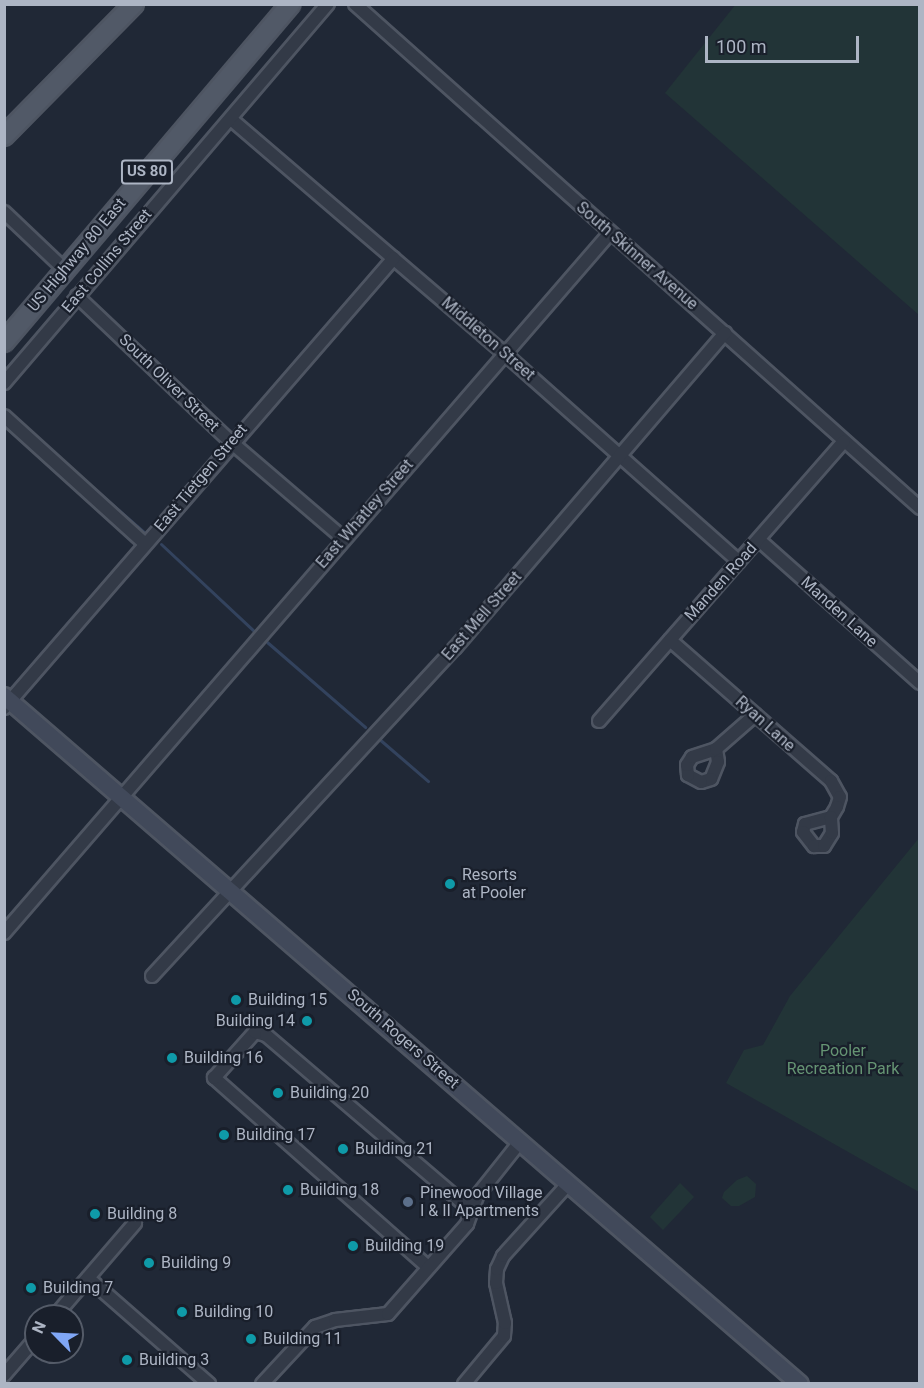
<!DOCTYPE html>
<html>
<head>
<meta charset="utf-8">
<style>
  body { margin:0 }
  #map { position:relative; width:924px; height:1388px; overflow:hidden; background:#202836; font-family:Roboto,sans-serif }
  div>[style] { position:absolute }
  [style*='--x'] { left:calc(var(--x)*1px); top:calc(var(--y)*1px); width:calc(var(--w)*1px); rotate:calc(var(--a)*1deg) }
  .green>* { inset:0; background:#223437 }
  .stream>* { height:3px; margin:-1.5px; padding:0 1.5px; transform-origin:1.5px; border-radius:1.5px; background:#33435e }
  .roads { filter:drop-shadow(2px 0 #4e5562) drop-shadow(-2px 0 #4e5562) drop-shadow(0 2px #4e5562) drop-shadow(0 -2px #4e5562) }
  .street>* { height:12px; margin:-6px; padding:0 6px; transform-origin:6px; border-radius:6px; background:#333a47 }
  .secondary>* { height:16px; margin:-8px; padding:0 8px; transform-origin:8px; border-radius:8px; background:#41495a }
  .primary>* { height:18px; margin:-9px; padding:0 9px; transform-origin:9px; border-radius:9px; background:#515967 }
  .dots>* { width:16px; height:16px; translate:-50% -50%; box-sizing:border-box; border:3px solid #191f2b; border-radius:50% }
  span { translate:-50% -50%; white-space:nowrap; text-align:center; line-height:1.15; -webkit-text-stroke:4.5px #191f2b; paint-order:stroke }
  .shield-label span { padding:2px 4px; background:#191f2b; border:2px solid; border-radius:4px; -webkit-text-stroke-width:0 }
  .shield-label { font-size:15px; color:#adb5c4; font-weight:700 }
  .street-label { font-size:16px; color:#adb5c4 }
  .poi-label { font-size:16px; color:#adb5c4 }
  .left { translate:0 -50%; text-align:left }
  .right { translate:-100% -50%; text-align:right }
  .park-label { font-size:16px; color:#659473 }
  .frame { position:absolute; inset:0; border:6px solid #adb5c4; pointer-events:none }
  .north { position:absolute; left:24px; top:1304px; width:60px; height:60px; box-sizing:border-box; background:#191f2b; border:2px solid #545b68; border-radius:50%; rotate:294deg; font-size:16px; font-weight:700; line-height:24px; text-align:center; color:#adb5c4 }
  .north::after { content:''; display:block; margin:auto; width:21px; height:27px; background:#80a7f6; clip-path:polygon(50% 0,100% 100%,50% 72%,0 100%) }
  .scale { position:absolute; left:705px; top:36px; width:154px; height:27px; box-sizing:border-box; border:3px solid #adb5c4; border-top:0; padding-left:8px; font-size:18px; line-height:21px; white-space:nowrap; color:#adb5c4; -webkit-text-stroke:4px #191f2b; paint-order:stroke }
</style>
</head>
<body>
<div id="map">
  <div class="green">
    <i style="clip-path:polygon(736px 4px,919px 5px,919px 315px,665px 93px)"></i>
    <i style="clip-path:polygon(919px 838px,919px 1192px,726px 1083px,744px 1050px,763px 1045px,790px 996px)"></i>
    <i style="clip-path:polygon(747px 1176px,756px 1184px,755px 1197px,739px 1206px,731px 1206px,722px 1198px,724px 1192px,737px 1180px)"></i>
    <i style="clip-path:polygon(680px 1183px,694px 1197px,663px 1230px,650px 1217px)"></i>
  </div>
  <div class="stream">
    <i style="--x:67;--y:465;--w:103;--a:41.1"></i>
    <i style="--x:161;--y:544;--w:126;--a:43.1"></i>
    <i style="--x:267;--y:642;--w:130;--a:40.9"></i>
    <i style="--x:378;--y:738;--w:66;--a:40.7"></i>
  </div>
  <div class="roads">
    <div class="street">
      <i style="--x:355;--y:4;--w:757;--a:41.73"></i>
      <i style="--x:232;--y:120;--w:358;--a:40.6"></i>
      <i style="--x:504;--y:353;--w:314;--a:41.6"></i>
      <i style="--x:4;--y:212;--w:83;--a:43.5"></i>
      <i style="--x:77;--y:296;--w:212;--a:43.5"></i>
      <i style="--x:231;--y:442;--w:149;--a:40.6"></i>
      <i style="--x:4;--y:383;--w:499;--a:-49.5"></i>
      <i style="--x:4;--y:416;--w:190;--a:42.2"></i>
      <i style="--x:759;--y:540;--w:215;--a:41.6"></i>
      <i style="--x:670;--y:640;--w:214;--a:41.2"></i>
      <i style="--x:831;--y:781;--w:18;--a:61"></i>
      <i style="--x:840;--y:797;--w:10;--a:107"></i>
      <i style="--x:837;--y:807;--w:12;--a:121"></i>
      <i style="--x:831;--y:817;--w:27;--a:165"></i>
      <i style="--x:805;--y:824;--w:8;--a:104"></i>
      <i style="--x:803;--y:832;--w:18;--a:52"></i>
      <i style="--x:814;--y:846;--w:10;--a:0"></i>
      <i style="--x:824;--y:846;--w:15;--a:-58"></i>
      <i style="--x:832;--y:833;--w:16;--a:-94"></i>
      <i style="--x:4;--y:708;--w:595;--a:-49.09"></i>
      <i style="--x:599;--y:721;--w:371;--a:-48.8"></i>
      <i style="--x:716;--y:749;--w:13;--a:81"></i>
      <i style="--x:718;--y:762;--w:18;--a:112"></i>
      <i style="--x:711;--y:779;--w:10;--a:163"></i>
      <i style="--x:701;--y:782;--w:15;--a:-152"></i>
      <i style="--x:688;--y:775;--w:10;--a:-96"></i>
      <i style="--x:687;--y:765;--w:9;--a:-58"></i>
      <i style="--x:692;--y:757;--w:25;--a:-18"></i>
      <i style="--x:716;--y:749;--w:52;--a:-41.1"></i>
      <i style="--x:4;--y:933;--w:926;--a:-49.12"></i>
      <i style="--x:152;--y:976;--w:447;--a:-47.3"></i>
      <i style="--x:455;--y:648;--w:415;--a:-49.4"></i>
      <i style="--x:428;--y:1267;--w:286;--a:-138.5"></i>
      <i style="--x:214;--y:1078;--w:62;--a:-48.3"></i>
      <i style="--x:255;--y:1032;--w:11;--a:15"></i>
      <i style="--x:266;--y:1035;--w:271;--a:40.5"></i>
      <i style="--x:88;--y:1278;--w:161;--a:41.2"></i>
      <i style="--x:55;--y:1316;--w:123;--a:-49.3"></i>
      <i style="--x:4;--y:1375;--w:49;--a:-49.1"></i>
      <i style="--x:262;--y:1384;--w:78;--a:-47.1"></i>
      <i style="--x:315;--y:1327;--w:21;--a:-19"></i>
      <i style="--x:335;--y:1320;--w:53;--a:-6.5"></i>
      <i style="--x:388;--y:1314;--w:120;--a:-48.7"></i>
      <i style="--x:467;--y:1224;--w:30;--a:-70"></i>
      <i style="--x:477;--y:1196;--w:69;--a:-51.5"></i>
      <i style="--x:464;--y:1384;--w:62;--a:-50.2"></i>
      <i style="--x:504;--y:1336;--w:13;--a:-86"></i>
      <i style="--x:505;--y:1323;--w:41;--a:-102.7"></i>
      <i style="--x:496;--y:1283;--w:14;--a:-86"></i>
      <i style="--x:497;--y:1269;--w:14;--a:-65"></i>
      <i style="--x:503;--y:1256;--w:97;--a:-47.9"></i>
    </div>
    <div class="secondary">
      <i style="--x:4;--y:696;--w:1052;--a:40.84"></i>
    </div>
    <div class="primary">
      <i style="--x:4;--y:136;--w:185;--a:-45.4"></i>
      <i style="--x:4;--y:342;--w:443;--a:-49.7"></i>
    </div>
  </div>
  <div class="dots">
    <i style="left:450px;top:884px;background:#0f9aa8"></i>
    <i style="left:236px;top:1000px;background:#0f9aa8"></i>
    <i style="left:307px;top:1021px;background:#0f9aa8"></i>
    <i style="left:172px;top:1058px;background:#0f9aa8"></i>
    <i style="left:278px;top:1093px;background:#0f9aa8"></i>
    <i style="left:224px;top:1135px;background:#0f9aa8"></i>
    <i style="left:343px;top:1149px;background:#0f9aa8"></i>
    <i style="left:288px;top:1190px;background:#0f9aa8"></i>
    <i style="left:408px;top:1202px;background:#5c6f8a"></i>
    <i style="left:95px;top:1214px;background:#0f9aa8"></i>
    <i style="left:353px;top:1246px;background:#0f9aa8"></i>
    <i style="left:149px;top:1263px;background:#0f9aa8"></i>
    <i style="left:31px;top:1288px;background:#0f9aa8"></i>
    <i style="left:182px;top:1312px;background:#0f9aa8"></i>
    <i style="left:251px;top:1339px;background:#0f9aa8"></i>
    <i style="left:127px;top:1360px;background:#0f9aa8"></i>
  </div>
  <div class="shield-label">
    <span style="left:147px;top:172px">US 80</span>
  </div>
  <div class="street-label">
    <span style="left:77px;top:255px;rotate:-50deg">US Highway 80 East</span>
    <span style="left:637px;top:256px;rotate:41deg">South Skinner Avenue</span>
    <span style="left:107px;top:261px;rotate:-50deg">East Collins Street</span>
    <span style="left:488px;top:339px;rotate:41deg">Middleton Street</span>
    <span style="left:169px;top:383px;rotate:44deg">South Oliver Street</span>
    <span style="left:201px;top:478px;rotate:-50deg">East Tietgen Street</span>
    <span style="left:365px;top:514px;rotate:-49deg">East Whatley Street</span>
    <span style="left:721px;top:582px;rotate:-48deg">Manden Road</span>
    <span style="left:839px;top:612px;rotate:42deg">Manden Lane</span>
    <span style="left:482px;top:616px;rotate:-49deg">East Mell Street</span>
    <span style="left:765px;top:724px;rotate:42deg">Ryan Lane</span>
    <span style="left:403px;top:1039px;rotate:41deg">South Rogers Street</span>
  </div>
  <div class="poi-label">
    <span class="left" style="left:462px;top:884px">Resorts<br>at Pooler</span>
    <span class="left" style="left:248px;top:1000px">Building 15</span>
    <span class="right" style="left:295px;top:1021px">Building 14</span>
    <span class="left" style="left:184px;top:1058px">Building 16</span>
    <span class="left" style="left:290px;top:1093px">Building 20</span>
    <span class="left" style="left:236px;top:1135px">Building 17</span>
    <span class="left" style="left:355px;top:1149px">Building 21</span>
    <span class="left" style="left:300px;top:1190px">Building 18</span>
    <span class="left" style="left:420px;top:1202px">Pinewood Village<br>I &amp; II Apartments</span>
    <span class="left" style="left:107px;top:1214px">Building 8</span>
    <span class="left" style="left:365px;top:1246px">Building 19</span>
    <span class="left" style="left:161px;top:1263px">Building 9</span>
    <span class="left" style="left:43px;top:1288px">Building 7</span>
    <span class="left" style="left:194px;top:1312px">Building 10</span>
    <span class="left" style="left:263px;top:1339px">Building 11</span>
    <span class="left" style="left:139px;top:1360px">Building 3</span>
  </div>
  <div class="park-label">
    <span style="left:843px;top:1060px">Pooler<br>Recreation Park</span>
  </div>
  <div class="frame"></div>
  <div class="north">N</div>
  <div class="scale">100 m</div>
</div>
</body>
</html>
